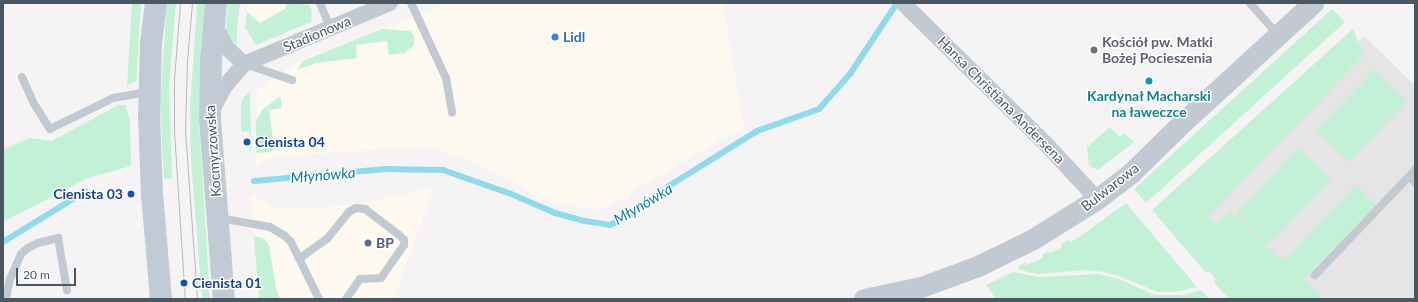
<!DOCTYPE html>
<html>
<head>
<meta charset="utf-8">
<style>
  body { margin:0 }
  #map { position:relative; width:1418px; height:302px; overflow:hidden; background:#f5f3f3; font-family:Lato,sans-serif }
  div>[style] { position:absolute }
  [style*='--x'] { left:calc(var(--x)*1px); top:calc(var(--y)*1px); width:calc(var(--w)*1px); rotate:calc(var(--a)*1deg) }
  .commercial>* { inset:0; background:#fdf9ef }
  .education>* { inset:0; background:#e6e4e5 }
  .green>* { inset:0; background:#c3f1d5 }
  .stream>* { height:6px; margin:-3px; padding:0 3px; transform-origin:3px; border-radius:3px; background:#90daee }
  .service>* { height:8px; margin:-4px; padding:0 4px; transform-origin:4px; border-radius:4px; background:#c1cad2 }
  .minor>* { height:16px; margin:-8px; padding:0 8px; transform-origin:8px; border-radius:8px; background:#c1cad2 }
  .tertiary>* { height:21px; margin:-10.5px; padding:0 10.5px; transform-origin:10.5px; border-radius:10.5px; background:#c1cad2 }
  .secondary>* { height:22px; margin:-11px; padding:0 11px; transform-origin:11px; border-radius:11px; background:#c1cbd6 }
  .tram>* { height:1px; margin:-0.5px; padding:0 0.5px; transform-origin:0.5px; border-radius:0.5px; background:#b5b8bd }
  .dots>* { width:11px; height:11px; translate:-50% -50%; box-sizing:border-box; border:2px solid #fff; border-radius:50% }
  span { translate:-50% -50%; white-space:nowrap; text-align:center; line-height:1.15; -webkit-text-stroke:3px #fff; paint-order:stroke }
  .street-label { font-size:14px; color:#4a5661 }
  .shop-label { font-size:14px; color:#366cbe; font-weight:700 }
  .left { translate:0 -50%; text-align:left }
  .worship-label { font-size:14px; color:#5b616d; font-weight:700 }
  .culture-label { font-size:14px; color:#0d838f; font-weight:700 }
  .transit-label { font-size:14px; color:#164399; font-weight:700 }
  .right { translate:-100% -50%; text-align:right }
  .service-label { font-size:14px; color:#4e5e75; font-weight:700 }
  .water-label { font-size:15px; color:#0c7c9b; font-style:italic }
  .frame { position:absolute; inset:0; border:4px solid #4a5661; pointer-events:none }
  .scale { position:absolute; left:16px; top:268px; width:60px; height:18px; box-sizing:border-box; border:2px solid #4a5661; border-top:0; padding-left:5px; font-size:12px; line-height:14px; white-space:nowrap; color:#4a5661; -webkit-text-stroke:3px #fff; paint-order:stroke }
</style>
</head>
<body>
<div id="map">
  <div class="commercial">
    <i style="clip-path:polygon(247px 3px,321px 3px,289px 9px,250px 36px,245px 28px)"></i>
    <i style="clip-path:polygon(447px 3px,723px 3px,744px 129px,725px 137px,600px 211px,543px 200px,518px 184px,467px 160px,428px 146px,272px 157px,255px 168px,257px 89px,301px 60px,390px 27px)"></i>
    <i style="clip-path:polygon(434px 187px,394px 299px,259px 299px,251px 194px,273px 209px,321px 208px,355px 204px,402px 195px)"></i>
  </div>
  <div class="education">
    <i style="clip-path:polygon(1364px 36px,1415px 85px,1415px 299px,1295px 299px,1188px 202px)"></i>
  </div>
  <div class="green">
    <i style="clip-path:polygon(132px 3px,141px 3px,136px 81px,127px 86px)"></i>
    <i style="clip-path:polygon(167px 3px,176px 3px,169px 86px,172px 179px,164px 179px,160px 105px)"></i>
    <i style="clip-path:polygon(197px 3px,205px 3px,200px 54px,199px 123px,210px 299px,202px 299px,191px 159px,190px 110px)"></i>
    <i style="clip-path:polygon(228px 3px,240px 3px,237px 27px,237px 45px,231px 39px,226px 29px)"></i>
    <i style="clip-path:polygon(287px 3px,309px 5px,312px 12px,311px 22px,256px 45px,245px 28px,247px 12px,260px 23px,285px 9px)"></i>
    <i style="clip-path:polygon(1332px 9px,1345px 22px,1146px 203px,1134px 189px)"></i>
    <i style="clip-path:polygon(382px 29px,410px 31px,414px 36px,414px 45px,405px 53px,389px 55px,387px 41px,356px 45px,357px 58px,316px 63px,297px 70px,303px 61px)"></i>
    <i style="clip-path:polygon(1353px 29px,1364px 55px,1208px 217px,1216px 224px,1230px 211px,1283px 262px,1356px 185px,1376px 204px,1304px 279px,1324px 299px,1229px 299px,1214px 282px,1216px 279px,1209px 271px,1206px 273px,1152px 210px)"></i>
    <i style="clip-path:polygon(1374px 70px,1407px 101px,1349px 162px,1316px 130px)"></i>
    <i style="clip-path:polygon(250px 92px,251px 151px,250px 151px,249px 131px,241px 132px,241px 106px,243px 98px)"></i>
    <i style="clip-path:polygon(280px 96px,282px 108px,269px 110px,273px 140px,285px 139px,286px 143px,270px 152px,256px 153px,256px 121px,263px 109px)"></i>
    <i style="clip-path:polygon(118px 105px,125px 105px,130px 121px,131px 166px,88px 178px,3px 222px,3px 150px,29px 138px,52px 141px)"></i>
    <i style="clip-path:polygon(1110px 127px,1119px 137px,1124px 133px,1134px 142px,1099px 169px,1093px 168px,1089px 165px,1087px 147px)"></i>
    <i style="clip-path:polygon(1299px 148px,1331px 179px,1268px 245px,1236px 214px)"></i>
    <i style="clip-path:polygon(1126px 203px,1197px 287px,1175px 292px,1157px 292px,1119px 276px,1103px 272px,1087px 270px,1037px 274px,1019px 270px,1018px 267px,1025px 263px,1026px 265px,1043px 258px,1042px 255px,1048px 251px,1050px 253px,1062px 247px,1061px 244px,1069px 240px,1071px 242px,1082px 235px)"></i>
    <i style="clip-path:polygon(254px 236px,263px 238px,269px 245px,276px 288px,280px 299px,259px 299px)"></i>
    <i style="clip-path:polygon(1013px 272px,1039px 277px,1097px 274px,1116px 278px,1155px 295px,1184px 295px,1201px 290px,1209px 299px,996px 299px,986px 285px)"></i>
  </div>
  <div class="stream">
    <i style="--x:254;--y:181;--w:132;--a:-5.2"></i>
    <i style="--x:385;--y:169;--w:58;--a:1"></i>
    <i style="--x:443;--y:170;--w:72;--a:19.4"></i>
    <i style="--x:511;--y:194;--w:48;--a:23.4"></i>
    <i style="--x:555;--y:213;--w:31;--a:15"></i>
    <i style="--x:585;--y:221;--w:25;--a:9"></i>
    <i style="--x:610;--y:225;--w:22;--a:-27"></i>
    <i style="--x:630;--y:215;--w:49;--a:-36.6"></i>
    <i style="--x:669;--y:186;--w:104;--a:-32"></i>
    <i style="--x:757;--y:131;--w:66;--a:-19.5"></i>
    <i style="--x:819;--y:109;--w:47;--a:-48.5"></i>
    <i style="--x:850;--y:74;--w:85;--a:-56.5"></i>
    <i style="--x:3;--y:242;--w:97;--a:-31.6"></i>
  </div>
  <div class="service">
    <i style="--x:320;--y:3;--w:27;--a:68"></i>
    <i style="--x:411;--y:3;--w:83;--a:65"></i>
    <i style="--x:446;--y:78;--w:35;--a:80"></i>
    <i style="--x:1250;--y:3;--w:41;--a:48.9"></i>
    <i style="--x:245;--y:64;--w:50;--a:18.8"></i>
    <i style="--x:22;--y:77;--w:27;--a:66"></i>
    <i style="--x:33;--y:102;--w:32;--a:58"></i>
    <i style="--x:50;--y:129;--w:70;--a:-26.2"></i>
    <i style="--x:113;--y:98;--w:36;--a:-10"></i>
    <i style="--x:1409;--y:177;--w:8;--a:40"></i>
    <i style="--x:219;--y:218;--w:52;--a:10"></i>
    <i style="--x:270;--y:227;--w:17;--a:31"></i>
    <i style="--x:285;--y:236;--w:8;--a:45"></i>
    <i style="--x:291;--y:242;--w:64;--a:63.8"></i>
    <i style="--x:299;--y:259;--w:34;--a:-36"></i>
    <i style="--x:327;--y:239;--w:35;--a:-51"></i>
    <i style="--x:349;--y:212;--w:8;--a:-30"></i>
    <i style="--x:356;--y:208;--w:9;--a:6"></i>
    <i style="--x:365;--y:209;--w:43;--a:37.4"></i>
    <i style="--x:399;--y:235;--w:7;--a:45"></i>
    <i style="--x:404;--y:240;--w:5;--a:90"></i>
    <i style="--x:404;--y:245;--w:40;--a:124.9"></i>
    <i style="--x:381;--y:278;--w:21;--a:177"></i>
    <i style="--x:360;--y:279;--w:24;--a:125"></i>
    <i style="--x:1315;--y:275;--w:145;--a:-46.4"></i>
    <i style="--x:6;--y:299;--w:20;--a:-79"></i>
    <i style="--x:10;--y:279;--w:27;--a:-66"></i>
    <i style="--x:21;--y:254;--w:9;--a:-41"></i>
    <i style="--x:28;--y:248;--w:11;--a:-27"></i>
    <i style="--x:38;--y:243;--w:21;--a:-14"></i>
    <i style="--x:58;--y:238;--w:53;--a:80.2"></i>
  </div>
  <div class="minor">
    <i style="--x:903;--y:3;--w:199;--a:44.6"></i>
    <i style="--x:1045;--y:143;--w:76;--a:47.1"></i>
    <i style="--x:214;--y:24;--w:26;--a:62"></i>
    <i style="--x:226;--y:47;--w:25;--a:43"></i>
    <i style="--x:212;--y:110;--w:27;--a:-62"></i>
    <i style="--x:225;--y:86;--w:29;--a:-49"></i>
    <i style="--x:244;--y:64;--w:158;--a:-22.7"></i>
  </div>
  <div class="tertiary">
    <i style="--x:864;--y:299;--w:58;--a:-11.9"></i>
    <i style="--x:921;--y:287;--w:61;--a:-20.2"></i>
    <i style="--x:978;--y:266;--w:61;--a:-26.1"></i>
    <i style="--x:1033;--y:239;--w:75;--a:-32"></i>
    <i style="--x:1097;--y:199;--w:43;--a:-37.4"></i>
    <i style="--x:1131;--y:173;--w:71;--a:-44.4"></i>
    <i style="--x:1182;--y:123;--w:178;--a:-42.5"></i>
  </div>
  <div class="secondary">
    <i style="--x:156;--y:3;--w:39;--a:97"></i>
    <i style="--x:151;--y:42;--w:74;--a:91.5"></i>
    <i style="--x:149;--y:116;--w:78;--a:87.8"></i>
    <i style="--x:152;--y:194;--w:105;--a:85.1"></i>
    <i style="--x:216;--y:3;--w:56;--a:95.1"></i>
    <i style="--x:211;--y:59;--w:60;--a:91"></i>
    <i style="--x:210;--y:119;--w:181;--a:85.6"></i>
  </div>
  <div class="tram">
    <i style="--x:180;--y:3;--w:77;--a:94.5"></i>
    <i style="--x:174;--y:80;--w:51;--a:90"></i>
    <i style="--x:174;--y:131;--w:168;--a:86.3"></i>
    <i style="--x:192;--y:3;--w:57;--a:95"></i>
    <i style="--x:187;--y:60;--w:70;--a:91.6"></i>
    <i style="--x:185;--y:130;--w:169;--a:85.9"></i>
  </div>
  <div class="dots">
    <i style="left:555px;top:37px;background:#3f7fe0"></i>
    <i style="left:1094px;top:50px;background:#6b7280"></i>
    <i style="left:1149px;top:81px;background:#0f9aa8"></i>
    <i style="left:247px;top:142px;background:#1a4fb4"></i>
    <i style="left:131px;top:194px;background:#1a4fb4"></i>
    <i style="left:368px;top:243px;background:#5c6f8a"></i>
    <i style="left:184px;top:283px;background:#1a4fb4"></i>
  </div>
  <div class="street-label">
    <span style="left:317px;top:34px;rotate:-23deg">Stadionowa</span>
    <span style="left:1001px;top:100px;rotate:45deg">Hansa Christiana Andersena</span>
    <span style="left:213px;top:151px;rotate:-94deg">Kocmyrzowska</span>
    <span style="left:1110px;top:187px;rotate:-38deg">Bulwarowa</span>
  </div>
  <div class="shop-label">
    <span class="left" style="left:563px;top:37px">Lidl</span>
  </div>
  <div class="worship-label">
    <span class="left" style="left:1102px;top:50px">Kościół pw. Matki<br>Bożej Pocieszenia</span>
  </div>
  <div class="culture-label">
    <span style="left:1149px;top:104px">Kardynał Macharski<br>na ławeczce</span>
  </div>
  <div class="transit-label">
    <span class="left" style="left:255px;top:142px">Cienista 04</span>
    <span class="right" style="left:123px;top:194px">Cienista 03</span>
    <span class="left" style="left:192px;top:283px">Cienista 01</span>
  </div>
  <div class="service-label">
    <span class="left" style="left:376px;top:243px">BP</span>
  </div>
  <div class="water-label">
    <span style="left:323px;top:175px;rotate:-5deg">Młynówka</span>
    <span style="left:643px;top:204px;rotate:-31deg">Młynówka</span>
  </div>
  <div class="frame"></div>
  <div class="scale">20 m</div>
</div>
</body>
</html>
